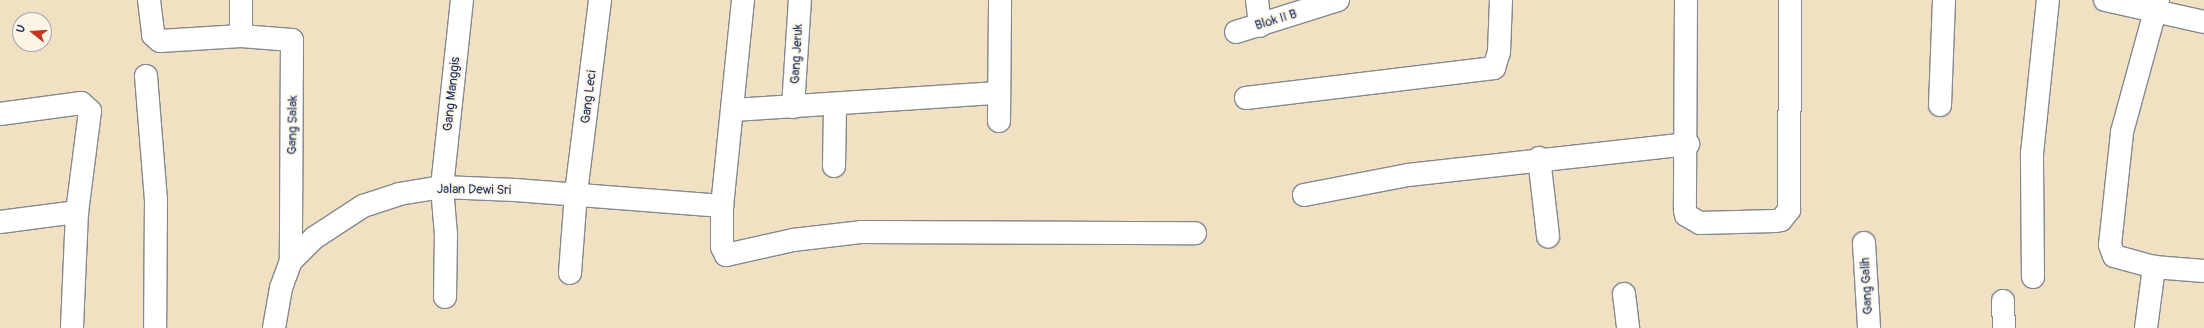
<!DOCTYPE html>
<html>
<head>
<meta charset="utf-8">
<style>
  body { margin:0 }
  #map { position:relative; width:2204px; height:328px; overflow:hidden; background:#f0e1c2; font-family:Pangolin,sans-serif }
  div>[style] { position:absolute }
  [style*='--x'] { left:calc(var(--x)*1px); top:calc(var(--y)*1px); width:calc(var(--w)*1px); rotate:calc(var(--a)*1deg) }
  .roads { filter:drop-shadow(1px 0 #868890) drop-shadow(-1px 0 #868890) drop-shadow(0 1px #868890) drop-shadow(0 -1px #868890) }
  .street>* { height:22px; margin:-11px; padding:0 11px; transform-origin:11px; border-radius:11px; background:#fff }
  span { translate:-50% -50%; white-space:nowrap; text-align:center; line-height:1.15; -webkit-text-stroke:3.5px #fcf5e5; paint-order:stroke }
  .street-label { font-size:13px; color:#1b2f5e }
  .north { position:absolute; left:12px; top:12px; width:40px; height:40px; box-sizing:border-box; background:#fcf5e5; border:1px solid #a2a6af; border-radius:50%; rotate:287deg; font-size:11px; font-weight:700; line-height:16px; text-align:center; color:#1b2f5e }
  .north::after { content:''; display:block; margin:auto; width:14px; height:18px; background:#c8321e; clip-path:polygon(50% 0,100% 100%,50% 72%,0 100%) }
</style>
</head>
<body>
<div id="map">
  <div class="roads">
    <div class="street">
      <i style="--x:149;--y:0;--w:35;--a:83"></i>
      <i style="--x:153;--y:35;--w:9;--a:41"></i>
      <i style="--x:160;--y:41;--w:81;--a:-3.5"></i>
      <i style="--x:241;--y:36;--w:51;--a:4.5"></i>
      <i style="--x:292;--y:40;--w:221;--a:90.3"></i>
      <i style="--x:241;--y:0;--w:36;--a:90"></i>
      <i style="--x:743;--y:0;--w:207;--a:95.8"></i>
      <i style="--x:722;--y:206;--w:41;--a:90"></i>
      <i style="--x:722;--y:247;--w:9;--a:63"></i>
      <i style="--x:726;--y:255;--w:69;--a:-12.6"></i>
      <i style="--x:793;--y:240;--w:68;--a:-6.7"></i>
      <i style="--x:861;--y:232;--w:334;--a:0.2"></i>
      <i style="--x:1257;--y:0;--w:26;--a:83"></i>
      <i style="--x:1686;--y:0;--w:210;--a:90.3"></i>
      <i style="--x:1685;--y:210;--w:5;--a:79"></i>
      <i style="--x:1686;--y:215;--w:16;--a:30"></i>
      <i style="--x:1700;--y:223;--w:75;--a:-1.5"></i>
      <i style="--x:1775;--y:221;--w:6;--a:-9"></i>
      <i style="--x:1781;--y:220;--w:13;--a:-51"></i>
      <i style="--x:1789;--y:210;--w:210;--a:-89.7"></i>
      <i style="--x:2105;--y:0;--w:101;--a:12.5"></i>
      <i style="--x:1236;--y:32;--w:107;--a:-17.4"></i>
      <i style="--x:146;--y:76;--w:123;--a:85.4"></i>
      <i style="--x:156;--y:199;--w:129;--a:90.4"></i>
      <i style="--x:1246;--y:98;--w:250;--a:-6.9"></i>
      <i style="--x:1494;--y:68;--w:17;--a:-73"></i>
      <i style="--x:1499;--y:52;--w:52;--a:-87.8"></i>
      <i style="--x:1940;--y:105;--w:105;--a:-87.8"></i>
      <i style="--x:793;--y:107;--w:107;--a:-86.3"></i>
      <i style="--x:733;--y:110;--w:266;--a:-3.7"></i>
      <i style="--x:0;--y:114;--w:82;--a:-7.7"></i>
      <i style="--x:81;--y:103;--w:12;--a:42"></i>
      <i style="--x:90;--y:111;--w:102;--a:97.3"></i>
      <i style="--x:77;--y:212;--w:116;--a:92.5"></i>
      <i style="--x:999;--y:121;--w:121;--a:-89.5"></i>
      <i style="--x:1539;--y:158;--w:79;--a:83.4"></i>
      <i style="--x:834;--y:166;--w:60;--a:-89"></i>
      <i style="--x:1304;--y:195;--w:106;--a:-10.9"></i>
      <i style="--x:1408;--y:175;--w:282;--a:-6.3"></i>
      <i style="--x:0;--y:222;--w:78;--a:-7.4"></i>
      <i style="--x:1864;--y:243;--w:85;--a:86.6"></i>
      <i style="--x:2154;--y:267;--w:50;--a:4.6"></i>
      <i style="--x:570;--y:273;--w:80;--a:-85.7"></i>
      <i style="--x:576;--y:193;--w:194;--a:-82.9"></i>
      <i style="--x:2033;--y:277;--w:123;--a:-90.5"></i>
      <i style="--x:2032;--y:154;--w:155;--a:-84.1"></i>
      <i style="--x:1624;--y:294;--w:34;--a:83"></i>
      <i style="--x:445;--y:297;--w:62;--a:-89.1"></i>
      <i style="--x:446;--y:235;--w:48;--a:-94.8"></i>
      <i style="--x:442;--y:187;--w:188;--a:-83.9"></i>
      <i style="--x:2003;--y:301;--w:27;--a:88"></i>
      <i style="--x:274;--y:328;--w:41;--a:-80.1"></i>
      <i style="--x:281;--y:288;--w:29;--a:-70"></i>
      <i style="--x:291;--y:261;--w:33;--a:-45"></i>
      <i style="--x:314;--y:238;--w:59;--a:-33.1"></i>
      <i style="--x:363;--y:206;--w:38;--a:-18"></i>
      <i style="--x:399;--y:194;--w:44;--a:-9.2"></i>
      <i style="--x:442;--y:187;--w:73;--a:2.4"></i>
      <i style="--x:515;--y:190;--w:208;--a:4.4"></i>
      <i style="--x:2146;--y:328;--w:62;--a:-82.5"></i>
      <i style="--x:2154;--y:267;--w:41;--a:-164.6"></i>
      <i style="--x:2114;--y:256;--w:12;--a:-110"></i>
      <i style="--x:2110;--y:245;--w:114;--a:-83.9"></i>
      <i style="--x:2122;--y:132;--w:137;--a:-74.7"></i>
    </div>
  </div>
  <div class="street-label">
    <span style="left:1276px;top:20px;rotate:-17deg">Blok II B</span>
    <span style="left:797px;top:54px;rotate:-87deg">Gang Jeruk</span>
    <span style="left:452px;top:94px;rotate:-84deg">Gang Manggis</span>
    <span style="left:589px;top:97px;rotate:-83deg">Gang Leci</span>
    <span style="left:293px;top:125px;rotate:-89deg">Gang Salak</span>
    <span style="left:474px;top:190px;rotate:1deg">Jalan Dewi Sri</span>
    <span style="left:1867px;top:286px;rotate:-93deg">Gang Galih</span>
  </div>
  <div class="north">U</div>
</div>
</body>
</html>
